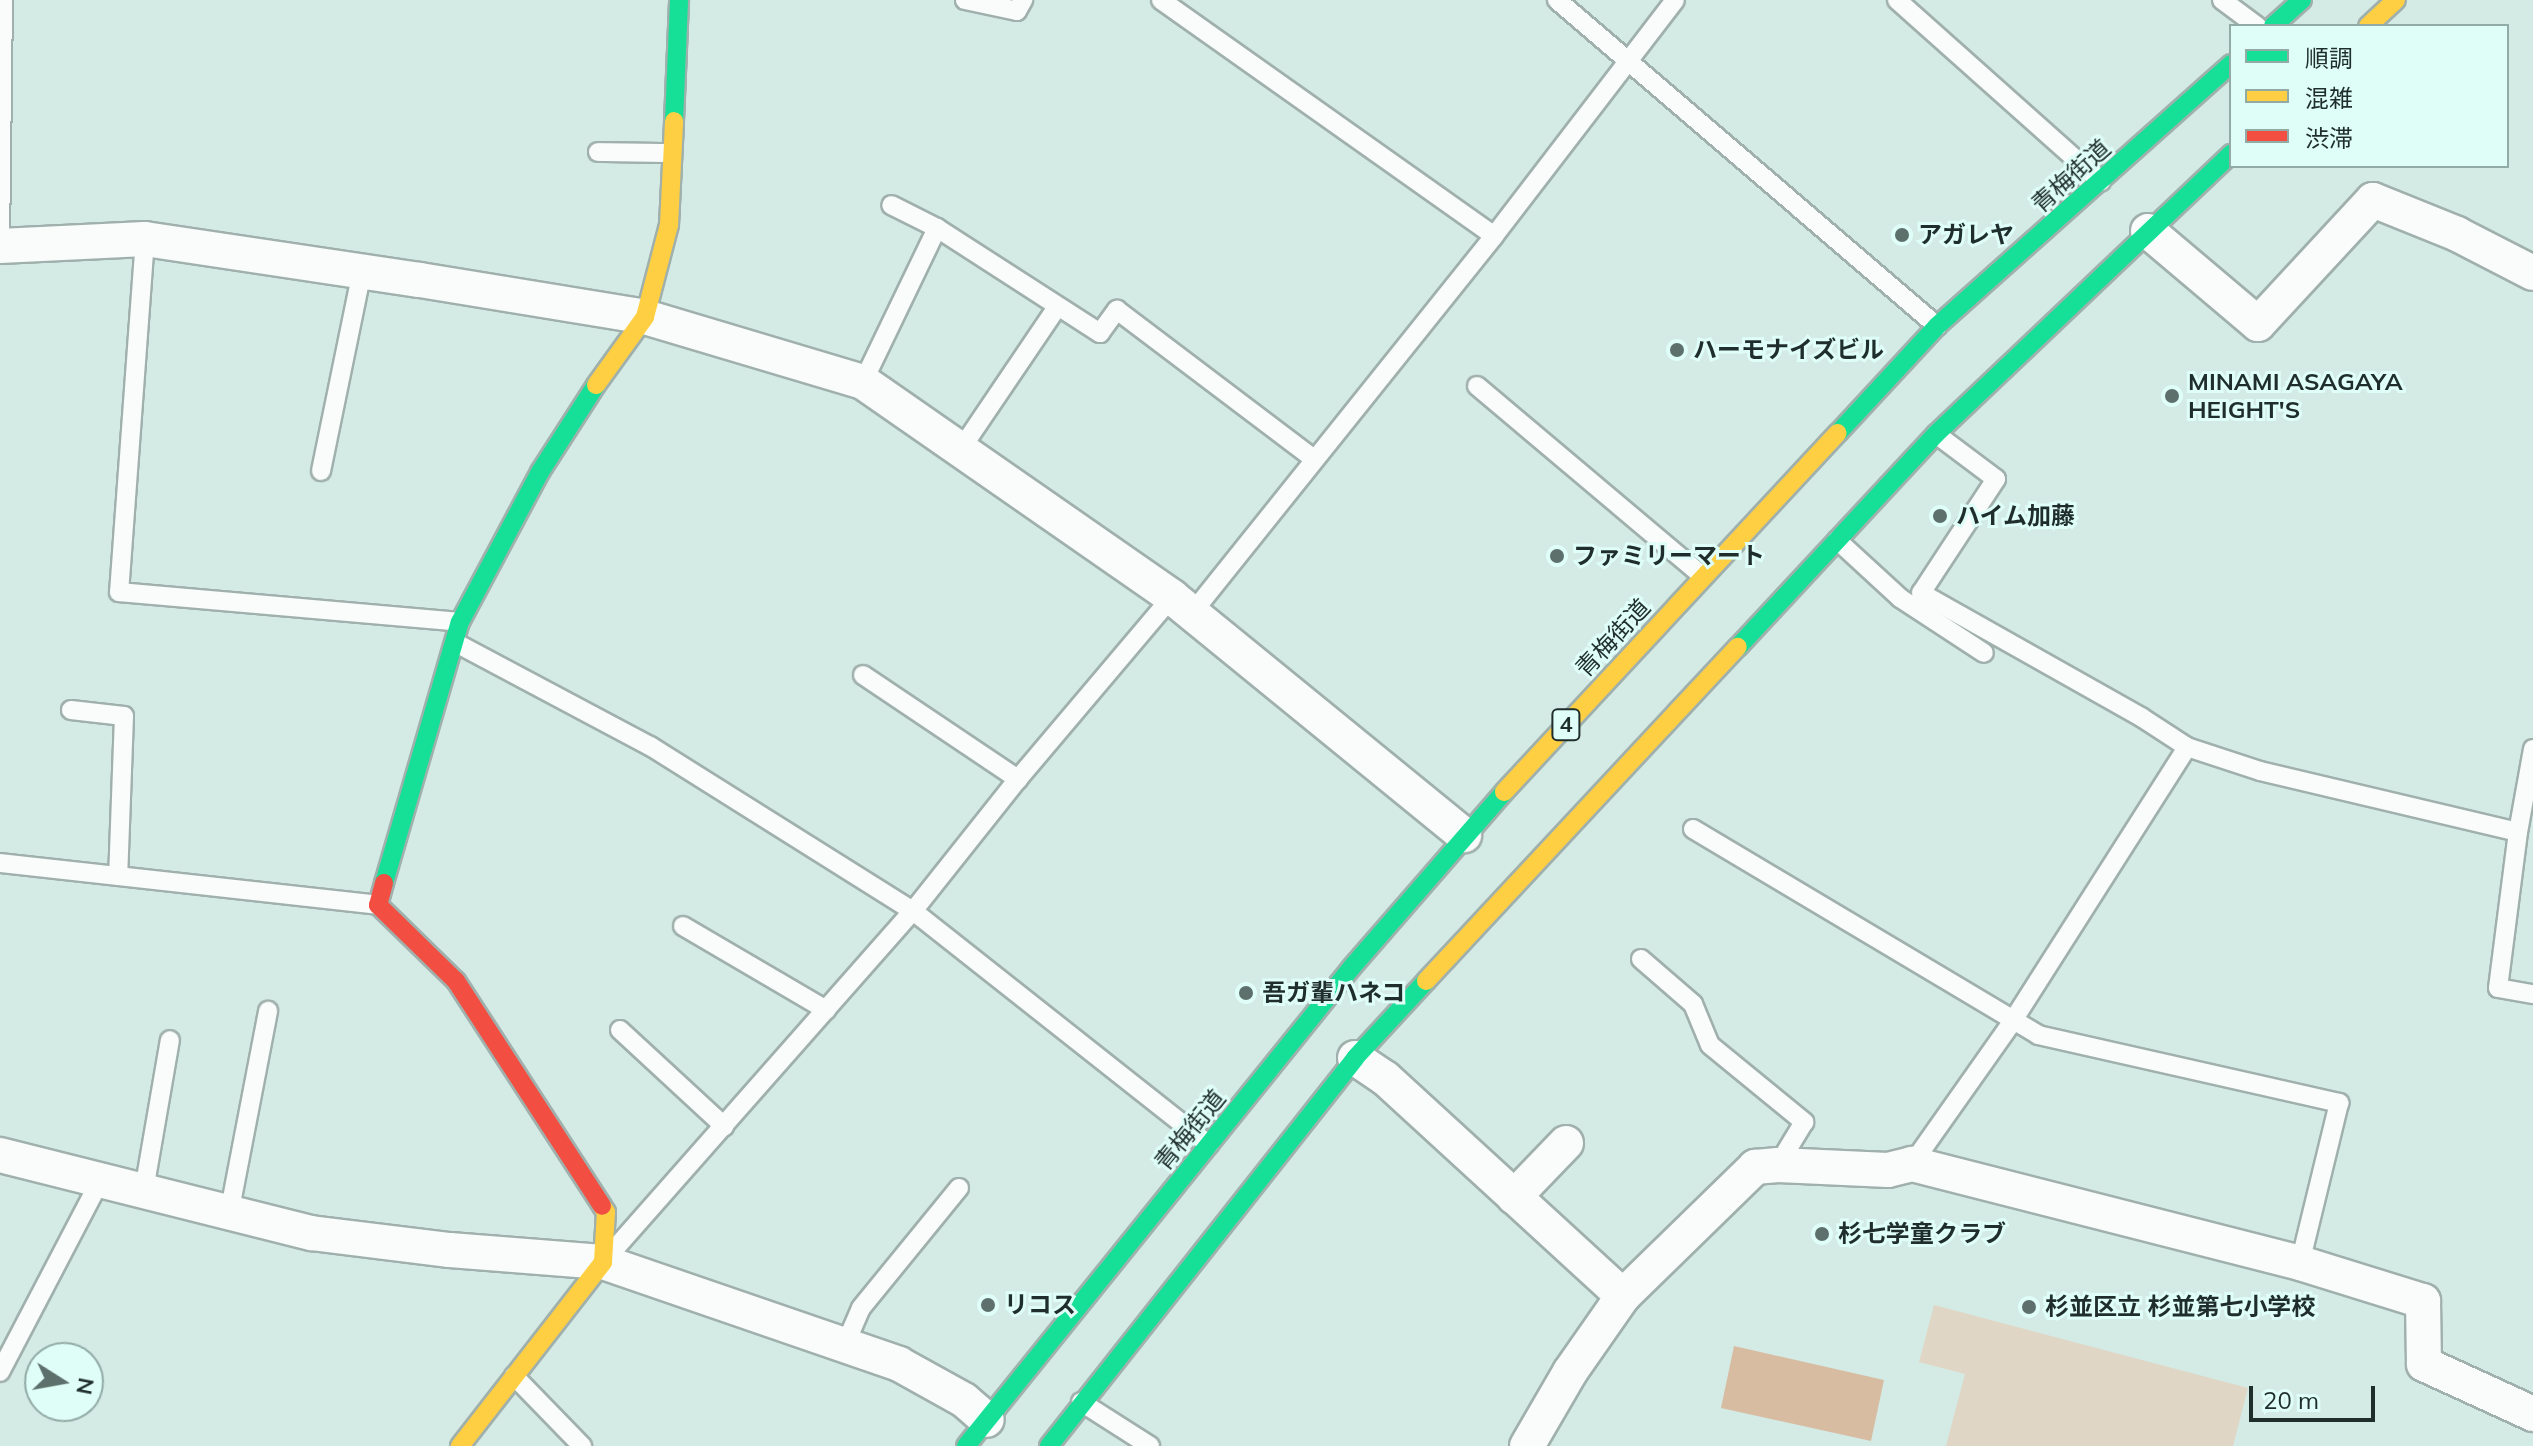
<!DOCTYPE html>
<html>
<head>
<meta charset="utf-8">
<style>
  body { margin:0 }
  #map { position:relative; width:2533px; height:1446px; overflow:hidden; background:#d4eae5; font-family:Mulish,"Noto Sans JP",sans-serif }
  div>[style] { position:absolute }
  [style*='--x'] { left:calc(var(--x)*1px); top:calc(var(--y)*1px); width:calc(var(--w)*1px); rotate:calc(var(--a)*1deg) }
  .green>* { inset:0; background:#e0d6c5 }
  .water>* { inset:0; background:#d7bca2 }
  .roads { filter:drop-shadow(2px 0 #a0b0ac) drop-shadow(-2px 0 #a0b0ac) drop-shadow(0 2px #a0b0ac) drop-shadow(0 -2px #a0b0ac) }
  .lane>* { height:18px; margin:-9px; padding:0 9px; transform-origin:9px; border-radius:9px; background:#f9fcfb }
  .street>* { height:34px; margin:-17px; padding:0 17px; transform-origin:17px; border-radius:17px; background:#f9fcfb }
  .fast>* { height:18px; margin:-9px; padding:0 9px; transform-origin:9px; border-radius:9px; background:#16e098 }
  .slow>* { height:18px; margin:-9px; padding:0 9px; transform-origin:9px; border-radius:9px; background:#ffcf43 }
  .jam>* { height:18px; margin:-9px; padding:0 9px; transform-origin:9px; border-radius:9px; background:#f24e42 }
  .dots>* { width:22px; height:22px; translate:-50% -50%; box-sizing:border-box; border:4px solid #dffef7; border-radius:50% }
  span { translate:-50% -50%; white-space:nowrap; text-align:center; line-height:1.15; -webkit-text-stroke:6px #dffef7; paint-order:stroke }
  .shield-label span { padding:2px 6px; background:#dffef7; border:2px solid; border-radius:6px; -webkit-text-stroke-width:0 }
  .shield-label { font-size:22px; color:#1f2e2b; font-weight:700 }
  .street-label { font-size:24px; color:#1f2e2b }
  .poi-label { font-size:24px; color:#1f2e2b; font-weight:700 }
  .left { translate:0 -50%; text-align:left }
  .legend { position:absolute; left:2229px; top:24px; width:280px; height:144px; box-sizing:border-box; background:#dffef7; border:2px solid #92aba5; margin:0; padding:10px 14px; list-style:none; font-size:24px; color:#1f2e2b }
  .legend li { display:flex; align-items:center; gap:16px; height:40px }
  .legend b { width:40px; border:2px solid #92aba5 }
  .north { position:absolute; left:24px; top:1342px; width:80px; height:80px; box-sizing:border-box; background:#dffef7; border:2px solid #92aba5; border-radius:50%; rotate:101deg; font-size:22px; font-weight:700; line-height:32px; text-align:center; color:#1f2e2b }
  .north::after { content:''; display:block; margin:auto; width:28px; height:36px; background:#5e706c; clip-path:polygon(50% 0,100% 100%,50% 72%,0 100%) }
  .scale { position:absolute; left:2249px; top:1386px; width:126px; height:36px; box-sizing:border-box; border:4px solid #1f2e2b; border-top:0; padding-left:10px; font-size:24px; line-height:28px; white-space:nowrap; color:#1f2e2b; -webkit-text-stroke:6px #dffef7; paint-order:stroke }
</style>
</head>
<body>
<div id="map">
  <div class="green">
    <i style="clip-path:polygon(1934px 1305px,2248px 1388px,2233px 1446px,1946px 1446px,1965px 1374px,1919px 1362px)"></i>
  </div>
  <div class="water">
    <i style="clip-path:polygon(1734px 1346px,1884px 1380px,1871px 1441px,1721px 1408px)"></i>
  </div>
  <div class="roads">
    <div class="lane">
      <i style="--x:965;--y:0;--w:53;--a:11.9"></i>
      <i style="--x:1017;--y:11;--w:13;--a:-61"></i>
      <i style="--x:1161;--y:0;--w:408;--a:35.3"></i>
      <i style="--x:1557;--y:0;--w:501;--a:40.63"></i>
      <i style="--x:1897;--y:0;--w:273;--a:41.7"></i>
      <i style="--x:2222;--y:0;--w:44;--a:36.6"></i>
      <i style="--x:598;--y:152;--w:74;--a:0.8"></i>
      <i style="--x:937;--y:228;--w:194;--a:32.8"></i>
      <i style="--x:1100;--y:333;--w:29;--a:-54"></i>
      <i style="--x:1117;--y:310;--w:246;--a:37.1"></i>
      <i style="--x:145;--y:239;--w:354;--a:94.2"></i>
      <i style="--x:119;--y:592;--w:342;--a:5"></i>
      <i style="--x:0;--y:246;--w:246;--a:-89.3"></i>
      <i style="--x:863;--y:382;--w:171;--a:-64.3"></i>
      <i style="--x:937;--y:228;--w:51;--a:-153.4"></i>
      <i style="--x:1477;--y:386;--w:295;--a:40.1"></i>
      <i style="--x:1936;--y:434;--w:75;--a:36.9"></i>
      <i style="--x:1996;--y:479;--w:136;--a:123.3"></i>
      <i style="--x:1921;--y:593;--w:253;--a:29.4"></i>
      <i style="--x:2141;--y:717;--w:55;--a:33.1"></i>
      <i style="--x:2187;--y:747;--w:77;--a:18.2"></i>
      <i style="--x:2260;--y:771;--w:265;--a:13.3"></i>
      <i style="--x:961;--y:449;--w:171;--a:-55.9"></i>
      <i style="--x:321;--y:471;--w:204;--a:-78.4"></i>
      <i style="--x:1837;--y:540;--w:86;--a:42.6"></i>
      <i style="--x:1900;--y:598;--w:100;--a:33.2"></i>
      <i style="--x:1192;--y:613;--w:483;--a:-51.3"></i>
      <i style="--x:1494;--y:236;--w:297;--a:-52.5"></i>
      <i style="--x:456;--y:643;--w:220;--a:28"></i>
      <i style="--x:650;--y:746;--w:310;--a:32.1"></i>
      <i style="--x:913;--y:911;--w:377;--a:38.3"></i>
      <i style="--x:863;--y:675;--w:187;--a:33.9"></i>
      <i style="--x:71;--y:710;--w:53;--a:6.5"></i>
      <i style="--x:124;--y:716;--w:160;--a:92.1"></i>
      <i style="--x:2533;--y:749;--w:84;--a:100.2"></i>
      <i style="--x:2518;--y:832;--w:157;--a:97.3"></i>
      <i style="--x:2498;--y:988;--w:36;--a:10"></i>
      <i style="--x:1693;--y:829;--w:402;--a:30.8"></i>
      <i style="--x:2038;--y:1035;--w:309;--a:12.7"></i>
      <i style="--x:2339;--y:1103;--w:165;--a:103.7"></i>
      <i style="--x:0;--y:863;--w:380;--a:6.3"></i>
      <i style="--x:683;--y:926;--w:166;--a:30.4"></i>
      <i style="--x:1641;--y:959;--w:69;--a:40.9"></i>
      <i style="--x:1693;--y:1004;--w:44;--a:67.5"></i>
      <i style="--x:1710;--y:1045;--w:122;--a:39.3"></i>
      <i style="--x:1804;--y:1122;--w:50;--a:121.2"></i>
      <i style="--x:620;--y:1030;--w:142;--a:42.7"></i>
      <i style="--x:1912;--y:1164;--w:174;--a:-54.8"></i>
      <i style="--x:2012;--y:1022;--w:326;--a:-57.5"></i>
      <i style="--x:144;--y:1190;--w:152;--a:-80.2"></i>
      <i style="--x:229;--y:1214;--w:207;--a:-79.1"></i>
      <i style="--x:612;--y:1252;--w:455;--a:-48.6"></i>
      <i style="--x:913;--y:911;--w:169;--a:-51.5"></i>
      <i style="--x:1018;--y:779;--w:238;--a:-49.8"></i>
      <i style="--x:845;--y:1345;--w:40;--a:-66.6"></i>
      <i style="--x:861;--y:1308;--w:155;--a:-50.8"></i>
      <i style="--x:0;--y:1372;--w:216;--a:-62.4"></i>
      <i style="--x:514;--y:1376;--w:98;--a:45.8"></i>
      <i style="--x:1081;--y:1402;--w:82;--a:32.5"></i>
    </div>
    <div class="street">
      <i style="--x:2148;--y:231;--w:144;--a:40.2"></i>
      <i style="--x:2258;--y:324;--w:169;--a:-47.2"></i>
      <i style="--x:2373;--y:200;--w:91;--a:22"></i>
      <i style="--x:2457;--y:234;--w:85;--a:27.2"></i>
      <i style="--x:0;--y:246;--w:145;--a:-2.8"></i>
      <i style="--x:145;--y:239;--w:278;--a:8.5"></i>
      <i style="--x:420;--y:280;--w:228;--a:9.3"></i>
      <i style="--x:645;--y:317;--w:227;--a:16.6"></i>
      <i style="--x:863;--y:382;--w:376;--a:34.8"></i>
      <i style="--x:1172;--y:597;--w:377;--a:39.2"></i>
      <i style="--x:1355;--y:1058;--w:36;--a:34"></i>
      <i style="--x:1385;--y:1078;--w:323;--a:42.5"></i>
      <i style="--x:0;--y:1155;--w:321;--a:14.1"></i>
      <i style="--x:311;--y:1233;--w:140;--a:7"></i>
      <i style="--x:450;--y:1250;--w:153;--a:4.5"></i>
      <i style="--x:603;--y:1262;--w:313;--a:19"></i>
      <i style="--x:899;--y:1364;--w:74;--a:29"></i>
      <i style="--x:964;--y:1400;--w:30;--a:41"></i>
      <i style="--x:1514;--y:1197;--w:75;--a:-46.1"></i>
      <i style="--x:1527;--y:1446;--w:86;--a:-59.8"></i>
      <i style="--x:1570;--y:1372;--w:93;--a:-55.1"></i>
      <i style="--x:1623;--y:1296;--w:185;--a:-44.3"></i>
      <i style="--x:1755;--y:1167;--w:23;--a:-5"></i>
      <i style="--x:1778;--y:1165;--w:110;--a:2.6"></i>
      <i style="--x:1888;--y:1170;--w:25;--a:-14"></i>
      <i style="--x:1912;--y:1164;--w:400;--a:14.3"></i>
      <i style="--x:2300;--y:1263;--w:129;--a:17.2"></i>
      <i style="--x:2423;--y:1301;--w:63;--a:89.1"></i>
      <i style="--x:2424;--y:1364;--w:120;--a:24.6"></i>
    </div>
    <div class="fast">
      <i style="--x:2273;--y:26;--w:39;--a:-42"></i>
      <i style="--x:674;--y:121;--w:121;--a:-87.6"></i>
      <i style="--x:1838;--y:433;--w:146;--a:-47.2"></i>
      <i style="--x:1937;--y:326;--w:394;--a:-41.7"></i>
      <i style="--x:1738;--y:647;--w:291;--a:-47.1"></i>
      <i style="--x:1936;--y:434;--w:407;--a:-43.5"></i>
      <i style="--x:384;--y:883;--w:272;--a:-73.8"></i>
      <i style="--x:460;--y:622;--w:170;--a:-61.9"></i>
      <i style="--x:540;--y:472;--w:103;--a:-57.2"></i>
      <i style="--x:966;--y:1446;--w:615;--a:-51.14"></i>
      <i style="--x:1352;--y:967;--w:232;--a:-49"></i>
      <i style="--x:1049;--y:1446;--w:494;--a:-51.7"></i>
      <i style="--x:1355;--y:1058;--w:105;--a:-47.3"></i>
    </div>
    <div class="slow">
      <i style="--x:2368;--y:26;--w:38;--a:-43"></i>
      <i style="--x:596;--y:385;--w:84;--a:-54.2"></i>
      <i style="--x:645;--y:317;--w:95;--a:-75.4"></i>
      <i style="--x:669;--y:225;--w:104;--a:-87.2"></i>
      <i style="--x:1504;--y:792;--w:490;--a:-47.1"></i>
      <i style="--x:1426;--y:981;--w:457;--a:-47"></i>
      <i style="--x:460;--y:1446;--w:233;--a:-52.1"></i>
      <i style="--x:603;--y:1262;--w:50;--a:-86.6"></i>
      <i style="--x:606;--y:1212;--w:7;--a:-124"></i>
    </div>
    <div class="jam">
      <i style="--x:384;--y:883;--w:23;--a:105"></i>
      <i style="--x:378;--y:905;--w:109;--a:44.3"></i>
      <i style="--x:456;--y:981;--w:268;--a:57"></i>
    </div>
  </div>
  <div class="dots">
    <i style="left:1902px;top:235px;background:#5e706c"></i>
    <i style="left:1677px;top:350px;background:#5e706c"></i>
    <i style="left:2172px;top:396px;background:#5e706c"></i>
    <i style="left:1940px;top:516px;background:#5e706c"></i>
    <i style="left:1557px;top:556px;background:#5e706c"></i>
    <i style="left:1246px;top:993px;background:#5e706c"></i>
    <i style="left:1822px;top:1234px;background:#5e706c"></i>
    <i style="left:988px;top:1305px;background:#5e706c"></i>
    <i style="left:2029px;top:1307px;background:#5e706c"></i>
  </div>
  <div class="shield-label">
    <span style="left:1566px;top:725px">4</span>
  </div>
  <div class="street-label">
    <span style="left:2071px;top:176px;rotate:-42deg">青梅街道</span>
    <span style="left:1613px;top:638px;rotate:-47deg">青梅街道</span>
    <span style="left:1190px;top:1130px;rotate:-51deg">青梅街道</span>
  </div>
  <div class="poi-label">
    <span class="left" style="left:1918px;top:235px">アガレヤ</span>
    <span class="left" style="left:1693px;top:350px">ハーモナイズビル</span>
    <span class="left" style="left:2188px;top:396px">MINAMI ASAGAYA<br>HEIGHT'S</span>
    <span class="left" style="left:1956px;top:516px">ハイム加藤</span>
    <span class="left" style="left:1573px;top:556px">ファミリーマート</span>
    <span class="left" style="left:1262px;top:993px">吾ガ輩ハネコ</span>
    <span class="left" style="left:1838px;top:1234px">杉七学童クラブ</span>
    <span class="left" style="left:1004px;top:1305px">リコス</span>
    <span class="left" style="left:2045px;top:1307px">杉並区立 杉並第七小学校</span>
  </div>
  <ul class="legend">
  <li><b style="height:10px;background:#16e098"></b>順調</li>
  <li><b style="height:10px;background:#ffcf43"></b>混雑</li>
  <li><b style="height:10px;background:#f24e42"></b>渋滞</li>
  </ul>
  <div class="north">N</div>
  <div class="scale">20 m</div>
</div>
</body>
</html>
